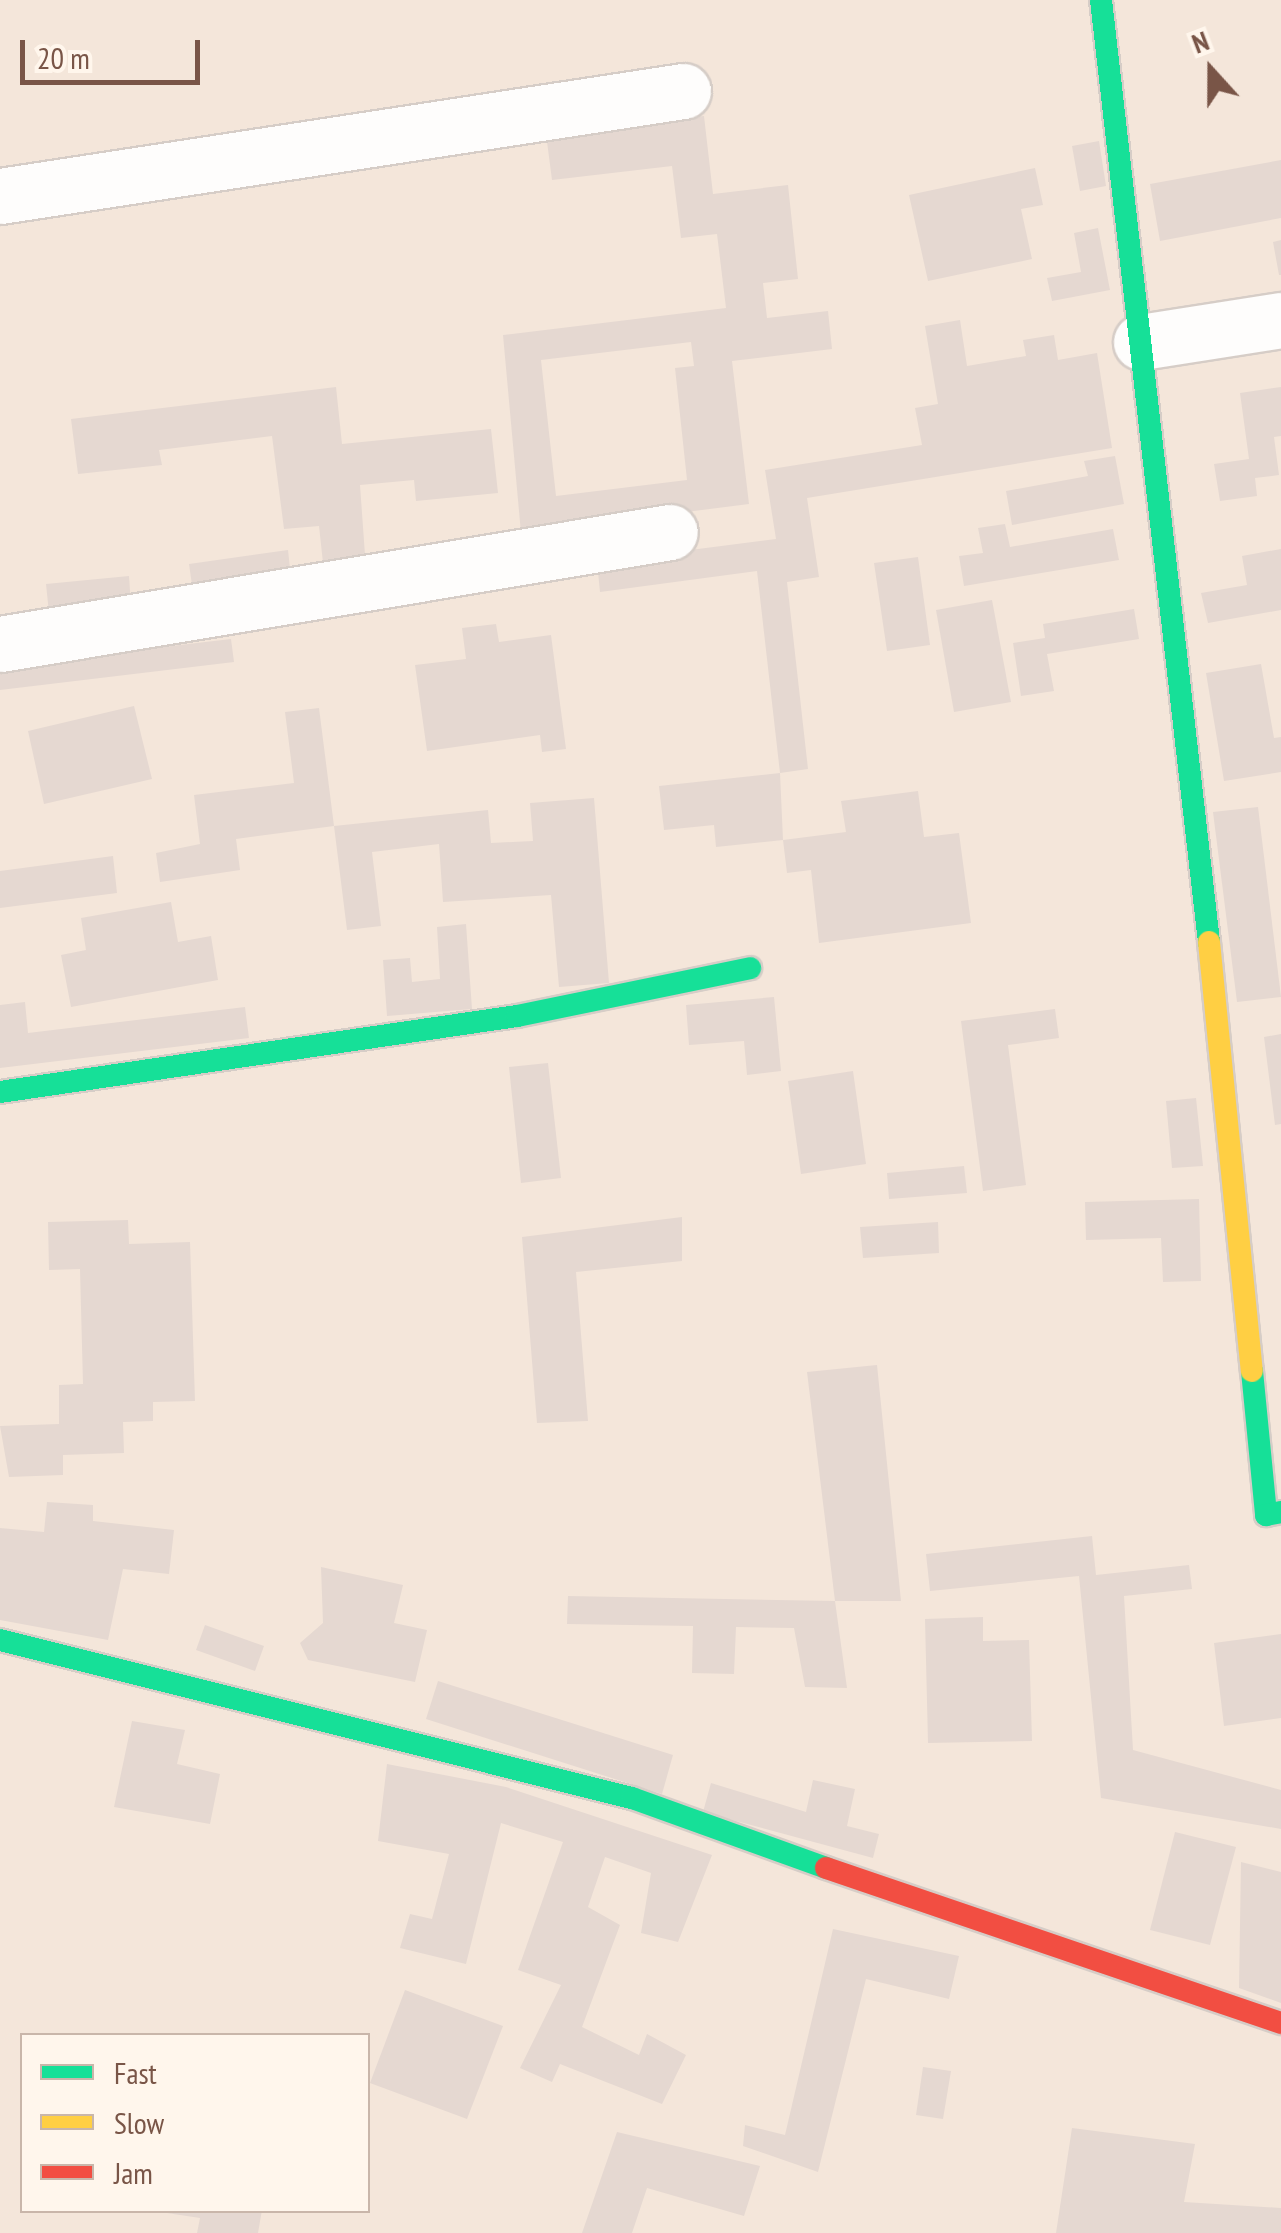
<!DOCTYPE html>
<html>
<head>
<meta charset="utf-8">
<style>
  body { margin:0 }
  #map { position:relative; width:1281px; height:2233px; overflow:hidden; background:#f8f1ea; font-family:"PT Sans Narrow",sans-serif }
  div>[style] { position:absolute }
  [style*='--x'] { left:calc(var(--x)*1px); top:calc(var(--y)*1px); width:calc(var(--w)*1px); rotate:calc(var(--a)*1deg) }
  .residential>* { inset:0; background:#f4e6da }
  .building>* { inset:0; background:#e5d8d1 }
  .roads { filter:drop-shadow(2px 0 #d6cdc7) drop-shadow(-2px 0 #d6cdc7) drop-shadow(0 2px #d6cdc7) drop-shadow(0 -2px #d6cdc7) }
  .street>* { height:55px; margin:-27.5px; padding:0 27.5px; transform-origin:27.5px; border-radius:27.5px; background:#fefdfc }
  .fast>* { height:22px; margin:-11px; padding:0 11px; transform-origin:11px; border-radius:11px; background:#16e098 }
  .slow>* { height:22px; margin:-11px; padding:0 11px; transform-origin:11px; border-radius:11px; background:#ffcf43 }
  .jam>* { height:22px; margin:-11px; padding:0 11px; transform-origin:11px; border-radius:11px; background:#f24e42 }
  span { translate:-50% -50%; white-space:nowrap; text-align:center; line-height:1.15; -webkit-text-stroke:8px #fff6ec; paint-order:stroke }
  .legend { position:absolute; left:20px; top:2033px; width:350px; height:180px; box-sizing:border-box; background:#fff6ec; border:2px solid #c9b6aa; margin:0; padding:12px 18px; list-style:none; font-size:30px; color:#795547 }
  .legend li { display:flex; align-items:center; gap:20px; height:50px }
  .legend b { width:50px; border:2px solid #c9b6aa }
  .north { position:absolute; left:1161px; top:20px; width:100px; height:100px; -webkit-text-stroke:8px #fff6ec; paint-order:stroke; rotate:339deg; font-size:28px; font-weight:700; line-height:40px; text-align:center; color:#795547 }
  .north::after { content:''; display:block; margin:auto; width:35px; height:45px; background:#795547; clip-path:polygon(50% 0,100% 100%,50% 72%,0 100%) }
  .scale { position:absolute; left:20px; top:40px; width:180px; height:45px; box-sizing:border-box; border:5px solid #795547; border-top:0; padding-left:12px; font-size:30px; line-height:35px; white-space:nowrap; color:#795547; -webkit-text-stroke:8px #fff6ec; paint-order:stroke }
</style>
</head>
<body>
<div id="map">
  <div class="residential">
    <i style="clip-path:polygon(evenodd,0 0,1281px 0,1281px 2233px,0 2233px,0 0,22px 2036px,368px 2036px,368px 2210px,22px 2210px,22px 2036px)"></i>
  </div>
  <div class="building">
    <i style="clip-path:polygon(evenodd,704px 116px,713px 194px,788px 185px,798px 279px,763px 283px,767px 318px,828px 311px,832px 349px,732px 361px,749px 504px,521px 533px,503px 335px,726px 308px,717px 234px,681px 238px,672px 166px,552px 180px,546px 134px,704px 116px,691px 342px,694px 366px,675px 368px,687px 480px,556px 496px,541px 360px,691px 342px)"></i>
    <i style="clip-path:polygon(1099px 141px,1106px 186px,1080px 191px,1072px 146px)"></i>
    <i style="clip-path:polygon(1281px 160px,1281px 218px,1160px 241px,1150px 184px)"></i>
    <i style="clip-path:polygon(1035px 168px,1043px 205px,1021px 209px,1032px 259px,928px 281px,909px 195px)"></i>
    <i style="clip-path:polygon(1098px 228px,1110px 290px,1052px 301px,1047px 278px,1081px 272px,1074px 233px)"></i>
    <i style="clip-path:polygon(1281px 240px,1281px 275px,1279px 275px,1273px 242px)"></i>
    <i style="clip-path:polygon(960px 320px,967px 366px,1026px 356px,1023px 340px,1054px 335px,1058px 360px,1097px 353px,1112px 448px,807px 498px,819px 577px,787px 582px,808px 769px,780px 773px,783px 840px,716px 847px,714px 825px,664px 830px,659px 786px,780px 773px,757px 571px,600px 592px,597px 562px,776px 539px,765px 470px,922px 445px,915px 408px,938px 404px,925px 326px)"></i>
    <i style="clip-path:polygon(336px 387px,342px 444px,491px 429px,498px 493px,416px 501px,414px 480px,360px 485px,366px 569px,324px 572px,319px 526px,284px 529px,272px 436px,159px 450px,162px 465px,78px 474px,71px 419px)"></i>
    <i style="clip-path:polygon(1281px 387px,1281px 436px,1274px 437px,1279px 475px,1255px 478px,1257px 496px,1220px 501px,1214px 464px,1249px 459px,1240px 393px)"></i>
    <i style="clip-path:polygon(1115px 456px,1124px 504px,1012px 525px,1006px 491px,1088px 476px,1084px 461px)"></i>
    <i style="clip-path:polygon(1005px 524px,1010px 547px,1113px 529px,1119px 560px,964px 586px,959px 556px,983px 553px,978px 528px)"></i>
    <i style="clip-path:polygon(1281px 549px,1281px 610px,1208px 623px,1201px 593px,1247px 585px,1242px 556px)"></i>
    <i style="clip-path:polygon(288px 550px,291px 578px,193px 592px,189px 564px)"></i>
    <i style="clip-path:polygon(918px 557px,930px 645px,887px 651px,874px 563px)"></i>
    <i style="clip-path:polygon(129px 576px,131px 605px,49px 613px,46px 584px)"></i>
    <i style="clip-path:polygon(992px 600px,1011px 702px,954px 712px,936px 610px)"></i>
    <i style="clip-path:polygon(1134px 609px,1139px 639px,1047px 654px,1054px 691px,1021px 696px,1013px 643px,1045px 638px,1043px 624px)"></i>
    <i style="clip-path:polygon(496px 624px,499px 642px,551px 635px,566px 749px,542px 752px,540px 735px,427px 751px,415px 665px,466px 659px,462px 628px)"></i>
    <i style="clip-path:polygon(231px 639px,234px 662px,0 690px,0 666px)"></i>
    <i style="clip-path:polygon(1261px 664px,1274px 738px,1281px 737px,1281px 772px,1224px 781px,1206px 673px)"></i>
    <i style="clip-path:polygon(134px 706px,152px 779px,44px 804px,28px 731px)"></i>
    <i style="clip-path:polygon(319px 708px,334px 826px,236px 839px,240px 870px,160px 882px,156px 853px,200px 844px,194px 795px,294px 783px,285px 712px)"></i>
    <i style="clip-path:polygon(918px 791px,924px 837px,959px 833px,971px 923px,819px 943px,811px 870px,787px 873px,783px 840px,846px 832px,841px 801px)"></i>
    <i style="clip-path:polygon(594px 798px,609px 983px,559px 987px,551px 895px,443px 902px,439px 844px,372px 852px,381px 926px,347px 930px,334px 826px,488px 810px,491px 843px,533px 841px,530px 803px)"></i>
    <i style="clip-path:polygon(1258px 807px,1281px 997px,1237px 1002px,1213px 812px)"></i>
    <i style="clip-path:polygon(113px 856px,117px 893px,0 908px,0 871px)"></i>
    <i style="clip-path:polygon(171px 902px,178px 942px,211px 936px,218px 980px,71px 1007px,61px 955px,86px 950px,81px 918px)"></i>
    <i style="clip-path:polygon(466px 924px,472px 1009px,387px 1016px,383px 960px,410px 958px,412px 982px,440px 979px,437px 927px)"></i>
    <i style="clip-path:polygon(774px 997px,781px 1071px,747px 1075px,744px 1041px,689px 1045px,686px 1005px)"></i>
    <i style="clip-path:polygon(25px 1002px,28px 1033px,245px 1007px,249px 1038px,0 1068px,0 1005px)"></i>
    <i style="clip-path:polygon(1055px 1009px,1059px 1038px,1008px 1045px,1026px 1185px,983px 1191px,961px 1021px)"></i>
    <i style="clip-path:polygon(1281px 1034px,1281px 1124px,1275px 1125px,1264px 1037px)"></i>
    <i style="clip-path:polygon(548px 1063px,561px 1178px,521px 1183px,509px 1067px)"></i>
    <i style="clip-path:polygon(853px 1071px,866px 1164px,801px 1174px,788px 1081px)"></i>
    <i style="clip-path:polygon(1196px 1098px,1203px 1166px,1172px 1168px,1166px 1101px)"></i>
    <i style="clip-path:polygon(964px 1166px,967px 1193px,889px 1199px,887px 1173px)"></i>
    <i style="clip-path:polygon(1199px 1199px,1201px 1281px,1163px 1282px,1161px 1238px,1086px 1240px,1085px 1202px)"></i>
    <i style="clip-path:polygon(682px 1217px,682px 1261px,576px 1272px,588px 1421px,537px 1423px,522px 1237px)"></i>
    <i style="clip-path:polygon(128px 1220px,129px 1244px,190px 1242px,195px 1401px,153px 1402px,153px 1421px,123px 1422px,124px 1453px,63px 1455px,63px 1475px,9px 1477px,0 1426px,59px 1424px,59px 1385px,83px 1384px,80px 1269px,49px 1270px,48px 1222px)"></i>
    <i style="clip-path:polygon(938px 1222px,939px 1253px,863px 1258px,860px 1227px)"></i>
    <i style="clip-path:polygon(877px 1365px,901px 1601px,835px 1601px,807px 1372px)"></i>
    <i style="clip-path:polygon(47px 1502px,93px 1505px,93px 1521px,174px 1530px,169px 1574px,123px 1569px,108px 1640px,0 1620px,0 1528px,44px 1532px)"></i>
    <i style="clip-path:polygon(1092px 1536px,1096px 1575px,1189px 1565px,1192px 1589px,1124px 1596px,1133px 1750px,1281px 1790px,1281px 1829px,1101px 1798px,1079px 1576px,930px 1591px,926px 1554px)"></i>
    <i style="clip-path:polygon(321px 1567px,403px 1585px,394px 1623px,427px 1630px,415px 1682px,308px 1660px,300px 1643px,323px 1623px)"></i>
    <i style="clip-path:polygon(568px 1596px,835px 1601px,847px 1688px,805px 1687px,794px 1628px,736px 1627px,734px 1674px,692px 1673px,693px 1626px,567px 1624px)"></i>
    <i style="clip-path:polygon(983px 1617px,983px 1641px,1029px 1640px,1032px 1741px,928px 1743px,925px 1619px)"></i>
    <i style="clip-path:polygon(205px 1625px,264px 1646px,255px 1671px,196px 1650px)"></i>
    <i style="clip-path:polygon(1281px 1634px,1281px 1718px,1224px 1726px,1214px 1643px)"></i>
    <i style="clip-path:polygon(438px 1681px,673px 1755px,662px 1794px,426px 1719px)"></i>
    <i style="clip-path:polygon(132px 1721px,185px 1730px,177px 1764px,220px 1774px,210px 1824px,114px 1807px)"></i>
    <i style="clip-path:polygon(387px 1764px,506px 1787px,712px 1855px,678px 1942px,641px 1933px,651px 1873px,605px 1857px,588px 1907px,620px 1925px,582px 2027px,639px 2055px,647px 2034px,686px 2055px,662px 2104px,560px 2064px,552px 2082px,520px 2068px,561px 1985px,518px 1970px,563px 1842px,501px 1823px,466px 1964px,400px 1948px,410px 1914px,432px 1919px,449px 1854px,378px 1841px)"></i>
    <i style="clip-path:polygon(813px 1780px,855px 1789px,847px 1826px,879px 1834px,873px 1858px,703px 1812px,711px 1783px,806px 1812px)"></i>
    <i style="clip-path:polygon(1175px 1832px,1236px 1847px,1210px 1945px,1150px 1930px)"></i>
    <i style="clip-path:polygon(1241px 1862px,1281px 1872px,1281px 2003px,1239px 1988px)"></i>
    <i style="clip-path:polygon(833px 1929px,959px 1956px,949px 1999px,866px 1979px,818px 2172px,743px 2146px,745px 2125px,785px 2135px)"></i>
    <i style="clip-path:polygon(405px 1990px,503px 2026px,467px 2119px,370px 2083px)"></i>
    <i style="clip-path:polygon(923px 2067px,951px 2071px,943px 2119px,916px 2115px)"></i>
    <i style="clip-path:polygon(1072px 2128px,1195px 2144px,1184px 2202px,1281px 2208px,1281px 2233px,1056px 2233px)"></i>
    <i style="clip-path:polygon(617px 2132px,760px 2166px,744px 2216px,647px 2188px,632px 2233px,582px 2233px)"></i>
    <i style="clip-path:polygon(147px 2210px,262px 2210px,258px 2233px,197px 2233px,200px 2218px)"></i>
  </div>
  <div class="roads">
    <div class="street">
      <i style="--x:0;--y:196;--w:691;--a:-8.74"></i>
      <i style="--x:1141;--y:342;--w:142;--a:-8.9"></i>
      <i style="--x:0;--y:644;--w:679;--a:-9.49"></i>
    </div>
    <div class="fast">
      <i style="--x:1101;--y:0;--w:948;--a:83.46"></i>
      <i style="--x:0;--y:1092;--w:523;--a:-8.36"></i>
      <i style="--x:517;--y:1016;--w:238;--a:-11.6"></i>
      <i style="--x:1252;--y:1371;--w:145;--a:84.4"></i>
      <i style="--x:1266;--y:1515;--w:15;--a:-11"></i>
      <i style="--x:0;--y:1640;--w:651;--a:14.04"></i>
      <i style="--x:632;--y:1798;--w:206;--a:19.8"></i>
    </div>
    <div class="slow">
      <i style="--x:1209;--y:942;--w:431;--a:84.3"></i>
    </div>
    <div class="jam">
      <i style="--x:826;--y:1868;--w:481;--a:18.8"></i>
    </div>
  </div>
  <ul class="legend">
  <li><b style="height:12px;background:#16e098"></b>Fast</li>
  <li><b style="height:12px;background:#ffcf43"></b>Slow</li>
  <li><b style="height:12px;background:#f24e42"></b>Jam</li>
  </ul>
  <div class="north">N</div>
  <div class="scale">20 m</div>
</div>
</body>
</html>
